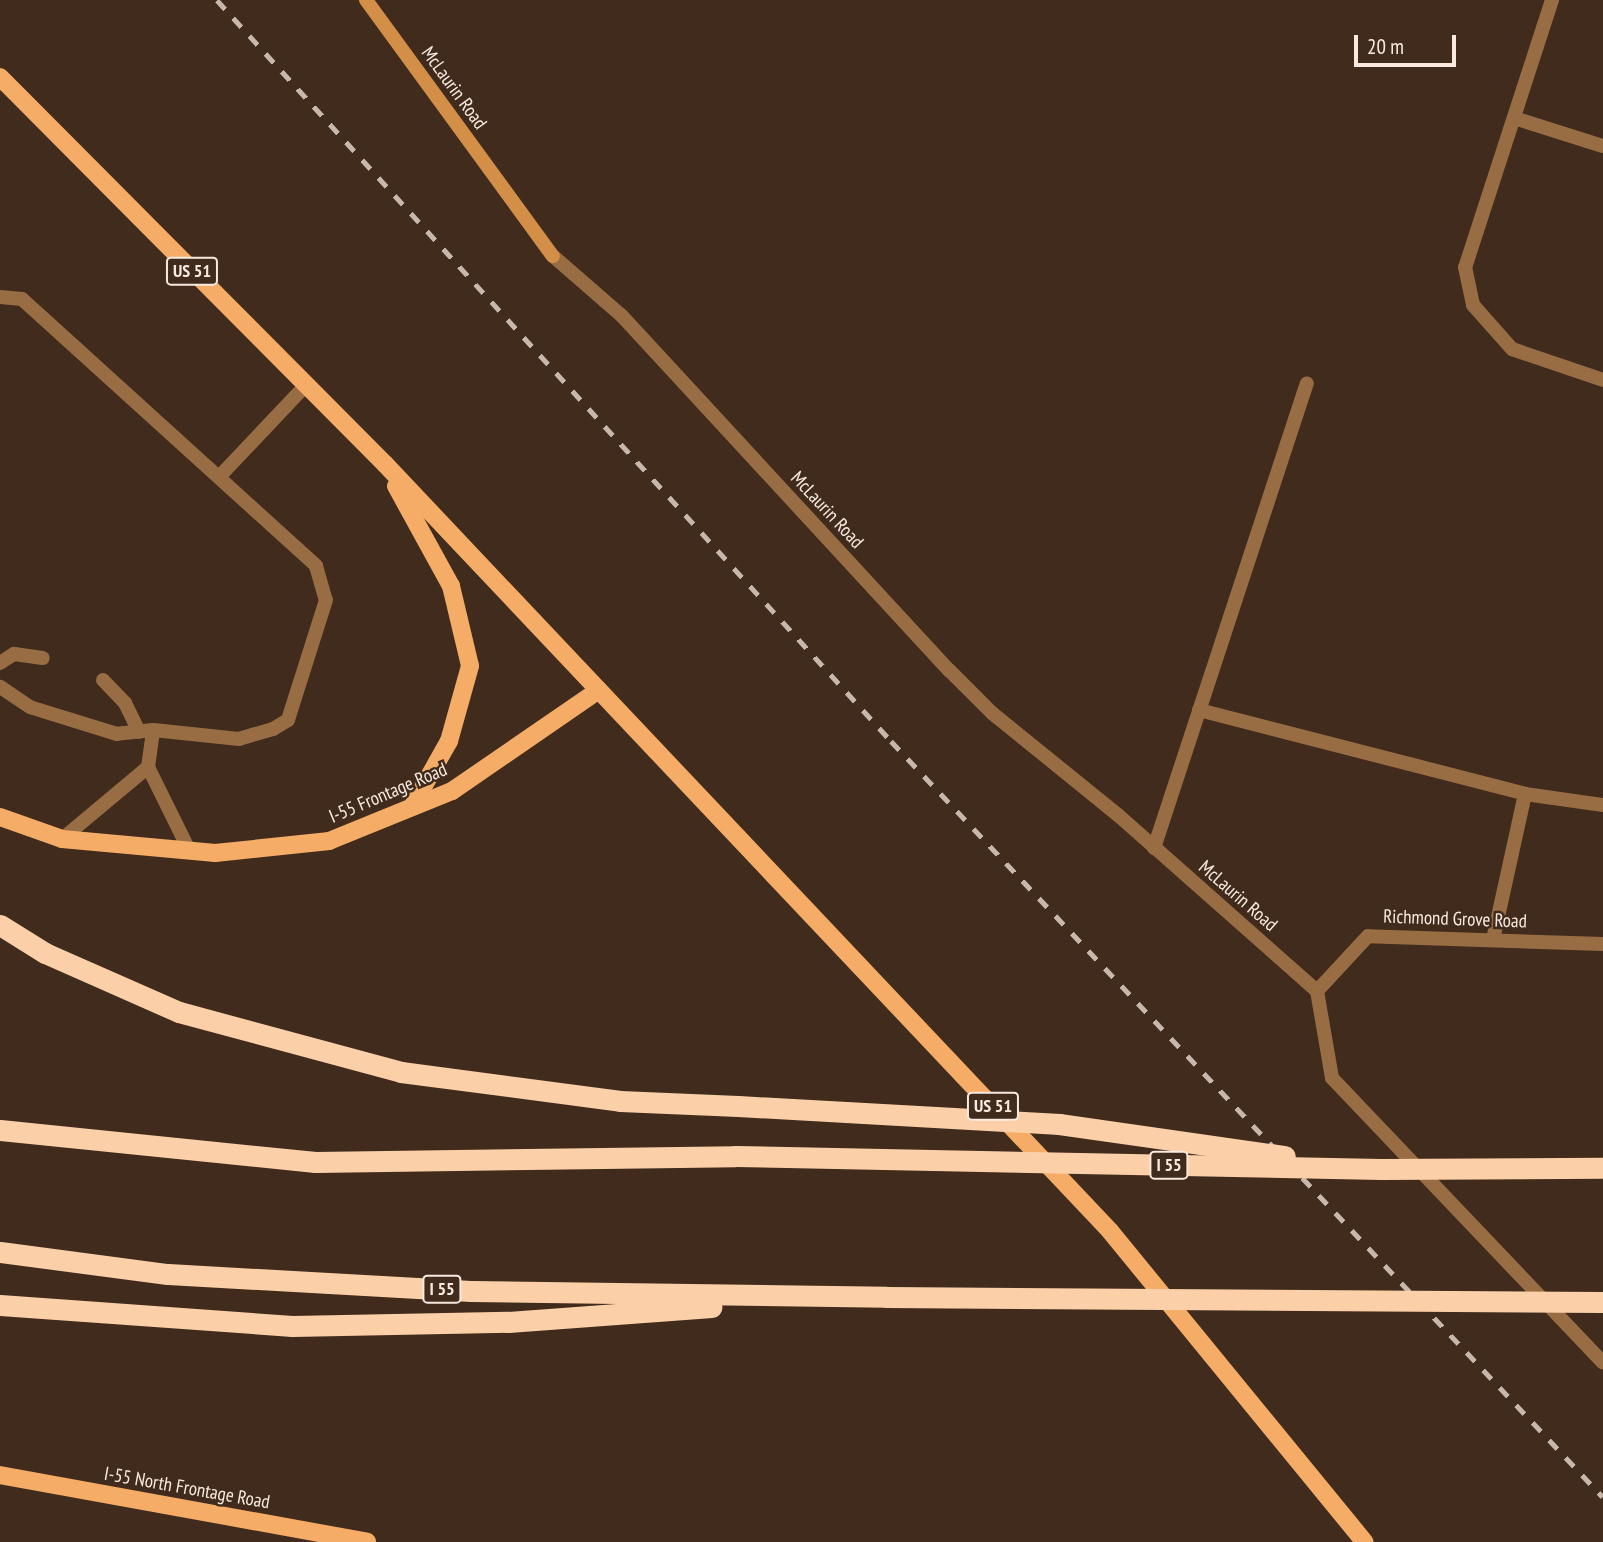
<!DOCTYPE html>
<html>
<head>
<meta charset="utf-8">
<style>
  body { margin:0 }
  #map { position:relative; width:1603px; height:1542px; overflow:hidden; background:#412b1c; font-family:"PT Sans Narrow",sans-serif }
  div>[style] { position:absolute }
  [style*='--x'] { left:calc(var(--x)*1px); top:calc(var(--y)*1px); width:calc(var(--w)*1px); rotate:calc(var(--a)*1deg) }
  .lane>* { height:14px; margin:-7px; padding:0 7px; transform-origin:7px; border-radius:7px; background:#986d44 }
  .street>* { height:14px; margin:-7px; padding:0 7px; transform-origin:7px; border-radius:7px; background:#986d44 }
  .secondary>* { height:14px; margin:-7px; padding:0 7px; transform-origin:7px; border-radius:7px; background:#d38e48 }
  .primary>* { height:18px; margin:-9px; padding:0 9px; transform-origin:9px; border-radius:9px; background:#f4ac67 }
  .highway>* { height:21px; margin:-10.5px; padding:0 10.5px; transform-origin:10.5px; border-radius:10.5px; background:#fbd0a9 }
  .rail>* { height:5px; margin-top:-2.5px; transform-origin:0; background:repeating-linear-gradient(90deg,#c7b7ac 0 12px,transparent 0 24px) }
  .highway-bridge>* { height:21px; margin:-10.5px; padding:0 10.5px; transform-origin:10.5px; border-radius:10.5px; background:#fbd0a9 }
  span { translate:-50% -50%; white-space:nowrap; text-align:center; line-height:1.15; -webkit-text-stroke:5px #412b1c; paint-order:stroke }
  .shield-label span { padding:2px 5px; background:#412b1c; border:2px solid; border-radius:5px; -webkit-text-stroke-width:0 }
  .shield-label { font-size:18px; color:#f8eae0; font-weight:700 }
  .street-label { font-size:19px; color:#f8eae0 }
  .scale { position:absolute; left:1354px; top:35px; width:102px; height:32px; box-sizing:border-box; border:4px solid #f8eae0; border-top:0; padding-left:9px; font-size:21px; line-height:24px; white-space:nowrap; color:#f8eae0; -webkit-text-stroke:5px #412b1c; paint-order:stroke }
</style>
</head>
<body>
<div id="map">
  <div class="lane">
    <i style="--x:1552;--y:0;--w:281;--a:108"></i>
    <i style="--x:1465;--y:267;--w:39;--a:78"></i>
    <i style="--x:1473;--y:305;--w:59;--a:48.4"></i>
    <i style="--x:1512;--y:349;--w:96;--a:18.8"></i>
    <i style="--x:1514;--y:118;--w:93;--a:17.5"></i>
    <i style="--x:0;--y:297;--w:22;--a:5"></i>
    <i style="--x:22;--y:299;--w:397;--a:42.2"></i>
    <i style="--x:316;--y:566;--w:35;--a:74"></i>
    <i style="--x:326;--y:600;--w:126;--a:107.6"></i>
    <i style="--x:288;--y:720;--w:17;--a:149"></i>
    <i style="--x:273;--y:729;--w:35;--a:164"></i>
    <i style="--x:239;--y:739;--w:86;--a:-174"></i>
    <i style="--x:153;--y:730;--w:36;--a:174"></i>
    <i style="--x:117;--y:734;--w:91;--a:-162.8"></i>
    <i style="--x:30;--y:707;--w:36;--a:-146"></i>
    <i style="--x:219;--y:477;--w:127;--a:-46.6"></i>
    <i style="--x:0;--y:663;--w:17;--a:-33"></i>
    <i style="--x:14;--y:654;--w:29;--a:8"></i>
    <i style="--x:103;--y:680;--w:32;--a:46"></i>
    <i style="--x:125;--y:703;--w:32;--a:64"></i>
    <i style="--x:1199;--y:710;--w:337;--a:14.4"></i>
    <i style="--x:1525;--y:794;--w:149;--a:102.4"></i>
    <i style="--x:148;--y:767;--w:37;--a:-82"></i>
    <i style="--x:1525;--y:794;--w:79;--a:8"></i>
    <i style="--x:62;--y:839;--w:112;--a:-39.9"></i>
    <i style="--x:148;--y:767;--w:93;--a:63.7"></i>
    <i style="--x:1154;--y:848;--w:489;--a:-71.8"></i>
  </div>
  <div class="street">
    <i style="--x:553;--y:256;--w:91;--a:41"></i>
    <i style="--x:622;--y:316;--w:482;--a:47.3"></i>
    <i style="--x:949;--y:670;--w:61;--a:45"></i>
    <i style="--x:992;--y:713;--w:162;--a:39"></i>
    <i style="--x:1118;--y:815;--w:266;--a:41.5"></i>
    <i style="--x:1603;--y:944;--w:235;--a:-178.1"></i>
    <i style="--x:1368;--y:936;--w:75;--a:132.8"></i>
    <i style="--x:1317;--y:991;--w:88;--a:80.2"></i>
    <i style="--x:1332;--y:1078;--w:393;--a:46.4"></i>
  </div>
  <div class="secondary">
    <i style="--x:366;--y:0;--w:317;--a:53.9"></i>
  </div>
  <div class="primary">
    <i style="--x:0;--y:77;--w:546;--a:45.15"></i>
    <i style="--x:385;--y:464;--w:1055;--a:46.61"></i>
    <i style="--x:1110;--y:1231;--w:402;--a:50.7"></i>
    <i style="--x:396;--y:486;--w:114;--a:61.2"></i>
    <i style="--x:451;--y:586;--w:82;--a:76.6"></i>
    <i style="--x:470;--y:666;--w:78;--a:105.6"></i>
    <i style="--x:449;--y:741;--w:73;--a:119.4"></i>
    <i style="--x:0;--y:817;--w:66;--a:19.5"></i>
    <i style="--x:62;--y:839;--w:154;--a:5.2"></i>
    <i style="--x:215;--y:853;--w:115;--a:-6"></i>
    <i style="--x:329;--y:841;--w:133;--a:-22.1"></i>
    <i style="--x:452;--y:791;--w:178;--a:-34.5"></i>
    <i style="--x:0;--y:1475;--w:373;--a:10.3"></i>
  </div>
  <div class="highway">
    <i style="--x:0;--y:925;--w:53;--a:31.9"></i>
    <i style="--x:45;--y:953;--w:146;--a:23.8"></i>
    <i style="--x:179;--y:1012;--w:230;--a:15.1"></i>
    <i style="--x:401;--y:1072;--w:221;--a:7.5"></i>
    <i style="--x:620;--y:1101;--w:118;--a:2.4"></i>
    <i style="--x:0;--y:1130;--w:317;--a:5.8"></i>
    <i style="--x:315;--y:1162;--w:420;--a:-0.8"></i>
    <i style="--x:0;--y:1252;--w:169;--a:7.5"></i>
    <i style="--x:168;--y:1274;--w:303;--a:3.2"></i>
    <i style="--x:471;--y:1291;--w:415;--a:0.8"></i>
    <i style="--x:0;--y:1305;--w:293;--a:4.1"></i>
    <i style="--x:292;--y:1326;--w:216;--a:-1.1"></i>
    <i style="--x:508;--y:1322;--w:204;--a:-4.2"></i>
  </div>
  <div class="rail">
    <i style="--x:217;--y:0;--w:1002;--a:47.71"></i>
    <i style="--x:891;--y:741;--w:1038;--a:46.72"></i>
  </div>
  <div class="highway-bridge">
    <i style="--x:738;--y:1106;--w:322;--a:3.2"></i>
    <i style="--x:1059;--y:1124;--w:228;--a:8.1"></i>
    <i style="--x:735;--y:1156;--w:646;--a:1.15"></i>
    <i style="--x:1381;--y:1169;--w:222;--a:-0.3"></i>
    <i style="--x:886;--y:1297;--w:717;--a:0.4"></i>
  </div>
  <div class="shield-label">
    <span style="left:192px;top:271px">US 51</span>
    <span style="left:993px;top:1106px">US 51</span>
    <span style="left:1169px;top:1165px">I 55</span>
    <span style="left:442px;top:1289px">I 55</span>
  </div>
  <div class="street-label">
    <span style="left:454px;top:88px;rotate:54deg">McLaurin Road</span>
    <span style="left:827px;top:510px;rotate:47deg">McLaurin Road</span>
    <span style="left:388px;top:793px;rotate:-23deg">I-55 Frontage Road</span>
    <span style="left:1238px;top:896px;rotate:41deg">McLaurin Road</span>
    <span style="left:1455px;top:919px;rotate:2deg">Richmond Grove Road</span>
    <span style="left:187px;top:1488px;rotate:10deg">I-55 North Frontage Road</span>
  </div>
  <div class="scale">20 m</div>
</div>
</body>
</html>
